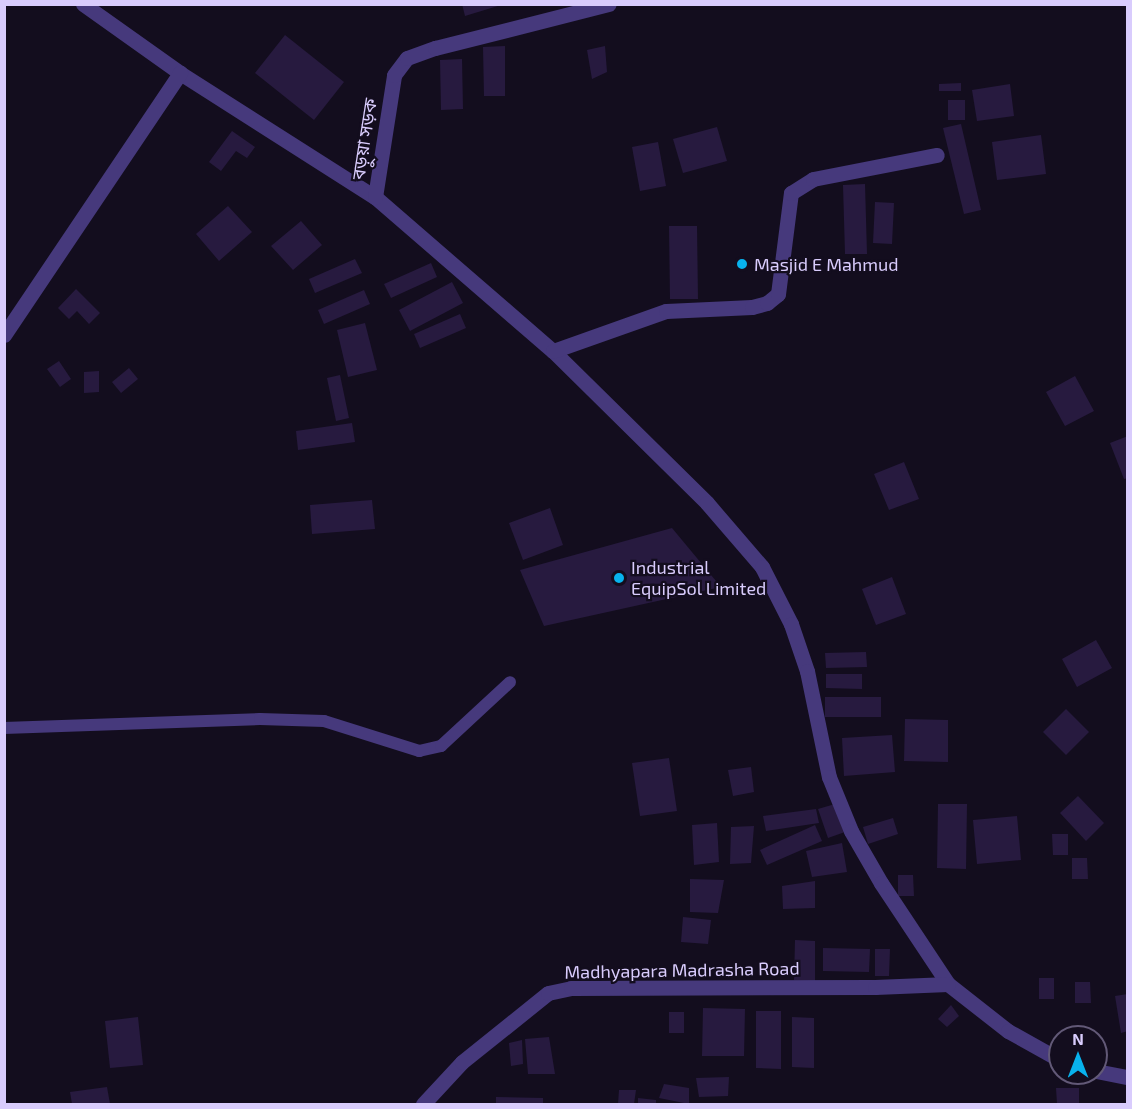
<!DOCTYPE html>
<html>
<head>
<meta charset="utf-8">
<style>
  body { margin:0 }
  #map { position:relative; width:1132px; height:1109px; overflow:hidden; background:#130d1e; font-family:"Exo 2","Noto Sans Bengali",sans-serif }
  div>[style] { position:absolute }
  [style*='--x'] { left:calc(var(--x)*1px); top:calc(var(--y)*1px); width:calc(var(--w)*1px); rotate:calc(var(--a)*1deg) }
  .building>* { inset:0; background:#271a3f }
  .lane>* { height:12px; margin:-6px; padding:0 6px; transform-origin:6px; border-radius:6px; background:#46397c }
  .street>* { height:15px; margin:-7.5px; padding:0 7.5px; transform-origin:7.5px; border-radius:7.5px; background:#46397c }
  .dots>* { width:16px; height:16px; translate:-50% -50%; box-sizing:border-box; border:3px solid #130d1e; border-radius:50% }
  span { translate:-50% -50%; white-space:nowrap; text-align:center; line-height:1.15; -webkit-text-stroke:4.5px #130d1e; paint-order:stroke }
  .street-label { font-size:18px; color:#d9ccfd }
  .poi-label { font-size:18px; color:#d9ccfd }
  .left { translate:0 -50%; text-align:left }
  .frame { position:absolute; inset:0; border:6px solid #d9ccfd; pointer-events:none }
  .north { position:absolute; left:1048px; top:1025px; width:60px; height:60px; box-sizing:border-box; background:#130d1e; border:2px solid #625977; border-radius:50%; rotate:0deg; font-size:16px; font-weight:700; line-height:24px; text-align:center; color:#d9ccfd }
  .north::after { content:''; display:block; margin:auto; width:21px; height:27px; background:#08b2ed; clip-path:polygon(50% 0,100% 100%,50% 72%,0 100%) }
</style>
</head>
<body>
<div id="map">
  <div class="building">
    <i style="clip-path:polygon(462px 4px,501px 4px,501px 5px,465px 16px)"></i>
    <i style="clip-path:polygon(285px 35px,344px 82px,314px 120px,255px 73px)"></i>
    <i style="clip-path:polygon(505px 46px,505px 96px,484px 96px,483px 47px)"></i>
    <i style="clip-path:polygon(605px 46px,607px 72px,592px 79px,587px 50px)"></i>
    <i style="clip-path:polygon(462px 59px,463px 109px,441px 110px,440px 60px)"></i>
    <i style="clip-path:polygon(961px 83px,961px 91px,939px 91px,939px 84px)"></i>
    <i style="clip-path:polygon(1010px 84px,1014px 116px,977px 121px,972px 90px)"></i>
    <i style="clip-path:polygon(948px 100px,965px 100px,965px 120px,948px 120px)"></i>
    <i style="clip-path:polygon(961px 124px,981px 210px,964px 214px,943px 128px)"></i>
    <i style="clip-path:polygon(717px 127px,727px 161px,683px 173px,673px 139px)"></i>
    <i style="clip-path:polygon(232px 131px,255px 147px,247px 158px,236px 151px,221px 171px,209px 162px)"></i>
    <i style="clip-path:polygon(1041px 135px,1046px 174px,997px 180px,992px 142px)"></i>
    <i style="clip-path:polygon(658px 142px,666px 186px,640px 191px,632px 147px)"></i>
    <i style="clip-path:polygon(865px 184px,867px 254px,845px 254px,843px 185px)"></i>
    <i style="clip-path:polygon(875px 202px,894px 203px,892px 244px,873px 243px)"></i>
    <i style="clip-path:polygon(228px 206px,252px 232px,219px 261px,196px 234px)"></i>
    <i style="clip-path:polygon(301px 221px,322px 245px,293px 270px,271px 246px)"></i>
    <i style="clip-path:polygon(669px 226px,697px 226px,698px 299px,670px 299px)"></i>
    <i style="clip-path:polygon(355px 259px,362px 273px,315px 293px,309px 279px)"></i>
    <i style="clip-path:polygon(431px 263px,437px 277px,391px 298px,384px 284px)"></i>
    <i style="clip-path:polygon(452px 282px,463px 303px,410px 331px,399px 310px)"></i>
    <i style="clip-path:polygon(76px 289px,100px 313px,89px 324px,77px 311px,69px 319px,58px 308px)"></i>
    <i style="clip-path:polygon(364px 290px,370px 304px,324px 324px,318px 310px)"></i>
    <i style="clip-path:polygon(460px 314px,466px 328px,420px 348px,414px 334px)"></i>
    <i style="clip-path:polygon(365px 323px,377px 370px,348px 377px,337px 330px)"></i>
    <i style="clip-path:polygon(59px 361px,71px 379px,60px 387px,47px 369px)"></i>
    <i style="clip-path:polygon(129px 368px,138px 379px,121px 393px,112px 382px)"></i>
    <i style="clip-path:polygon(99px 371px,99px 392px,84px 393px,84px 372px)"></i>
    <i style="clip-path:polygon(340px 375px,349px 418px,336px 421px,327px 378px)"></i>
    <i style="clip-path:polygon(1075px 376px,1094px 411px,1065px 426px,1046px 392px)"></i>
    <i style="clip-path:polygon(352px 423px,355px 442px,298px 450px,296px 431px)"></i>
    <i style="clip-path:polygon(1128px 436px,1128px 478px,1124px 479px,1110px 443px)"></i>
    <i style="clip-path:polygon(904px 462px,919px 499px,889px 510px,874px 474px)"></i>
    <i style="clip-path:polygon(372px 500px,375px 529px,312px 534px,310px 505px)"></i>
    <i style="clip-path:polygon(550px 508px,563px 545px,523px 560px,509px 523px)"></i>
    <i style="clip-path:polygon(672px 528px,721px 587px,544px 626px,520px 570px)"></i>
    <i style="clip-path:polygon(892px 577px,906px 614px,876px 625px,862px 589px)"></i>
    <i style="clip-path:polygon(1096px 640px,1112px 668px,1077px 687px,1062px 659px)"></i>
    <i style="clip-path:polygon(866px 652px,867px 667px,826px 668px,825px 653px)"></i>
    <i style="clip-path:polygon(826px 674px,862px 674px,862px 689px,826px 688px)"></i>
    <i style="clip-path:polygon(825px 697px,881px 697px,881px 717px,825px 717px)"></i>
    <i style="clip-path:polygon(1066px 709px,1089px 732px,1066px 755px,1043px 732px)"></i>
    <i style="clip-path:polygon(905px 719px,948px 720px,948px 762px,904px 761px)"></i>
    <i style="clip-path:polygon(892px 735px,895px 772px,844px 776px,842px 738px)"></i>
    <i style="clip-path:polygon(669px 758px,677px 811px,640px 816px,632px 763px)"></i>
    <i style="clip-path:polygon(751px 767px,754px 792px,733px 796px,728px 770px)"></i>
    <i style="clip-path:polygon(1078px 796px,1104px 823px,1086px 841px,1060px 813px)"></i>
    <i style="clip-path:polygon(835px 804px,845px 832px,828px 838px,818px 809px)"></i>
    <i style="clip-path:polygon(938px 804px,967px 804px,966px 869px,937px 868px)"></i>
    <i style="clip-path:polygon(816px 809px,819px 823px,766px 831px,763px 816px)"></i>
    <i style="clip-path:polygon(1017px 816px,1021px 860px,977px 864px,973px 820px)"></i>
    <i style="clip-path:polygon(893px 818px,898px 834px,868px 844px,863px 827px)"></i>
    <i style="clip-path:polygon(717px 823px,719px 862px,694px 865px,692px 825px)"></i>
    <i style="clip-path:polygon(815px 825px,822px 841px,767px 865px,760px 850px)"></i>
    <i style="clip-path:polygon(754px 826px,751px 863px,730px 864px,731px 827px)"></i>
    <i style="clip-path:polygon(1052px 834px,1068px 834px,1068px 855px,1053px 855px)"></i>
    <i style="clip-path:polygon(842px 843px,847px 872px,812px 877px,806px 851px)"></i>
    <i style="clip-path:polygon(1072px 858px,1087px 858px,1088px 879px,1072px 879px)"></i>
    <i style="clip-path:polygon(898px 875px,913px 875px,914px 896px,898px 896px)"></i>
    <i style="clip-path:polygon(690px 879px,724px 880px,718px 913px,690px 912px)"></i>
    <i style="clip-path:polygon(815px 881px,815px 908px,783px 909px,782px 886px)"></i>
    <i style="clip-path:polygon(683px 917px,711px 920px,708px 944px,681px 942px)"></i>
    <i style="clip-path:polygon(795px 940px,815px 941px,815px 981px,794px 980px)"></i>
    <i style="clip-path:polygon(823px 948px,870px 949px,869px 972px,823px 971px)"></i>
    <i style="clip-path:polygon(875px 949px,890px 949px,889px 976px,875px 976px)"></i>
    <i style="clip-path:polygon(1039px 978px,1054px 978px,1054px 999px,1039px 999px)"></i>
    <i style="clip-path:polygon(1075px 982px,1090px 982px,1091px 1003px,1075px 1003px)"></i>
    <i style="clip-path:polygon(1128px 994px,1128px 1031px,1121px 1033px,1115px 996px)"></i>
    <i style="clip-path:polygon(951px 1005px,959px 1016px,947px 1027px,938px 1019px)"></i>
    <i style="clip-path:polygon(703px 1008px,745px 1009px,744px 1056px,702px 1056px)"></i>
    <i style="clip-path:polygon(756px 1011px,781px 1011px,781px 1069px,756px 1068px)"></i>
    <i style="clip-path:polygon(669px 1012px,684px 1012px,684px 1033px,669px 1033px)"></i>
    <i style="clip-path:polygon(138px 1017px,143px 1065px,110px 1068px,105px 1021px)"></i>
    <i style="clip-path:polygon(792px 1017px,814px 1018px,814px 1068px,792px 1067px)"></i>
    <i style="clip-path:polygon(549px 1037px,555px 1074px,528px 1074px,525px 1039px)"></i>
    <i style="clip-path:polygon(522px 1040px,523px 1064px,511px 1066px,509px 1043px)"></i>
    <i style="clip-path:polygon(729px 1077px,728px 1096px,699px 1097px,696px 1078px)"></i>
    <i style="clip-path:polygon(664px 1084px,689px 1088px,689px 1104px,659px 1098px)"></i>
    <i style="clip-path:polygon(107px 1087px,110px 1104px,72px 1104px,70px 1092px)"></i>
    <i style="clip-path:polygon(1056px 1088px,1079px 1088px,1079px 1104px,1057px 1104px)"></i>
    <i style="clip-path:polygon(619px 1090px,636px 1090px,634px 1104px,618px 1104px)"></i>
    <i style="clip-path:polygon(496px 1097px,543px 1098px,543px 1104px,496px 1104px)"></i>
    <i style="clip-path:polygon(638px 1098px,656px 1100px,656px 1104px,638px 1104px)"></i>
  </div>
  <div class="lane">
    <i style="--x:4;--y:728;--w:256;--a:-2"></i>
    <i style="--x:260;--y:719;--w:64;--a:1.8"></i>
    <i style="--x:324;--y:721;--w:100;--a:17.5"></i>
    <i style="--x:419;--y:751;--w:23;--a:-13"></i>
    <i style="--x:441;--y:746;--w:94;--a:-42.8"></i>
  </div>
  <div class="street">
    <i style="--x:83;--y:4;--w:119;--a:35.4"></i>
    <i style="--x:180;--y:73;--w:231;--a:32.5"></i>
    <i style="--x:375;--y:197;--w:235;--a:40.9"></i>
    <i style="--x:553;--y:351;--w:216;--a:44.6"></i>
    <i style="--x:707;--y:503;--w:84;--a:49.3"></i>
    <i style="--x:762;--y:567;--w:64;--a:63"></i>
    <i style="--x:791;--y:624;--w:50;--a:71.2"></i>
    <i style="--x:807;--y:671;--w:108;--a:78.3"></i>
    <i style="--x:829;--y:777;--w:58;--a:67.8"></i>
    <i style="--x:851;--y:831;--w:60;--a:60"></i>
    <i style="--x:881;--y:883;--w:121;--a:56.4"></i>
    <i style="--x:948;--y:984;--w:76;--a:38.1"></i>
    <i style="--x:1008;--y:1031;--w:60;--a:29.1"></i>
    <i style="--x:375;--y:197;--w:123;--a:-81.1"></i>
    <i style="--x:394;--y:75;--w:21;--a:-53"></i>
    <i style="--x:407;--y:58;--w:30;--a:-20"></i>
    <i style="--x:435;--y:48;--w:179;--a:-14.2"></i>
    <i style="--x:4;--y:335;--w:316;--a:-56.1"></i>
    <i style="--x:553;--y:351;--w:120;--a:-19.5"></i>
    <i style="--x:666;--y:311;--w:86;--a:-2.7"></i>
    <i style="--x:752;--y:307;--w:16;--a:-15"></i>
    <i style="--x:767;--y:303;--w:14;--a:-39"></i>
    <i style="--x:778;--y:294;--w:102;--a:-82.7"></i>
    <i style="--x:791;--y:193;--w:26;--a:-32"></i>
    <i style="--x:813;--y:179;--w:126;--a:-11"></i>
    <i style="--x:1096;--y:1071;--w:33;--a:11"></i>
    <i style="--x:423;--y:1104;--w:57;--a:-47.1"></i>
    <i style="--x:462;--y:1062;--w:110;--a:-38.7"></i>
    <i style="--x:548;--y:993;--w:24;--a:-12"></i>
    <i style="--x:571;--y:988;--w:304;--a:-0.2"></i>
    <i style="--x:875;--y:987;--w:73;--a:-2.4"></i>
  </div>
  <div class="dots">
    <i style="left:742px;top:264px;background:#08b2ed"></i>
    <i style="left:619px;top:578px;background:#08b2ed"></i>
  </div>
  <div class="street-label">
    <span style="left:364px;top:139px;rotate:-81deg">বড়ুয়া সড়ক</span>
    <span style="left:682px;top:970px;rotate:-1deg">Madhyapara Madrasha Road</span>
  </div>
  <div class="poi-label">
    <span class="left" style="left:754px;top:264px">Masjid E Mahmud</span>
    <span class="left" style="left:631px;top:578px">Industrial<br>EquipSol Limited</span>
  </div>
  <div class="frame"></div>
  <div class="north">N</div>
</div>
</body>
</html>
